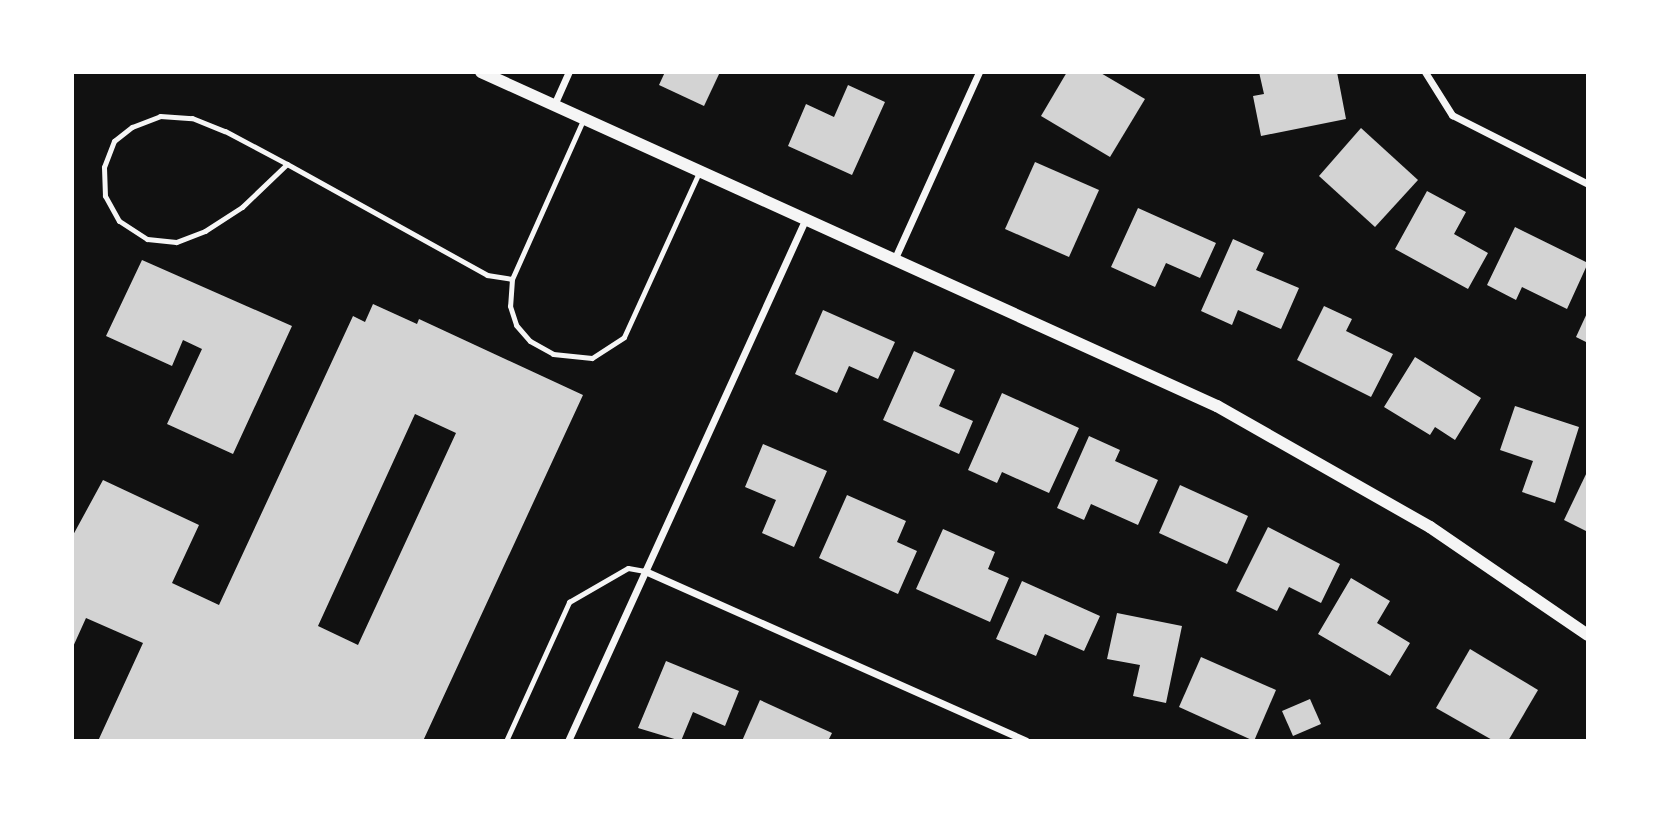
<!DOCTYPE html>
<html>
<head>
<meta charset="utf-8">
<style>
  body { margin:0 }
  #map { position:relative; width:1660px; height:813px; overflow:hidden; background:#111; font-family:Signika,sans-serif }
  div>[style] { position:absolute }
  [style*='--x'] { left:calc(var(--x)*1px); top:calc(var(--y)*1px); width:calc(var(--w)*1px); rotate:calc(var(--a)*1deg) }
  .building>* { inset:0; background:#d3d3d3 }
  .service>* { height:5px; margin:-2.5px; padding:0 2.5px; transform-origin:2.5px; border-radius:2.5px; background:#f5f5f5 }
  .minor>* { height:7px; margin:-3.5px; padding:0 3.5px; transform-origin:3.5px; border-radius:3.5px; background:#f5f5f5 }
  .tertiary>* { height:12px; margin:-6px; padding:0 6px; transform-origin:6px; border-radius:6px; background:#f5f5f5 }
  span { translate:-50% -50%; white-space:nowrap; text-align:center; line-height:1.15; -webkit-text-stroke:7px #fff; paint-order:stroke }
  .frame { position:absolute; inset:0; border:74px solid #fff; pointer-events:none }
</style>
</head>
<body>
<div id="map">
  <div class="building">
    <i style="clip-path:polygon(665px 72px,720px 72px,704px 106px,659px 85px)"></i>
    <i style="clip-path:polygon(1067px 72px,1099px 72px,1145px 99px,1110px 157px,1041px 116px)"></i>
    <i style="clip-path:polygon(1259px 72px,1337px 72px,1346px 119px,1261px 136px,1253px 96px,1264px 94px)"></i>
    <i style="clip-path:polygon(848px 85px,885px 102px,852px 175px,788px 146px,806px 104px,834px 117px)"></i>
    <i style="clip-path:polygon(1361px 128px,1418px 180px,1375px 227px,1319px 176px)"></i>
    <i style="clip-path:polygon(1035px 162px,1099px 190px,1069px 257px,1005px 229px)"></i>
    <i style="clip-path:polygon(1427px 191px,1466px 212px,1454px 234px,1488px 253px,1468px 289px,1395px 249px)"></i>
    <i style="clip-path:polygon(1138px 208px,1216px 243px,1200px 278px,1166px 263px,1155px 287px,1111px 267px)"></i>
    <i style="clip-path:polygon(1515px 227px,1588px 263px,1567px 309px,1522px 287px,1516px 300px,1487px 285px)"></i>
    <i style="clip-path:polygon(1233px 239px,1264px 253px,1256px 270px,1299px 288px,1281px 329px,1238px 310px,1232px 325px,1201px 311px)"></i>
    <i style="clip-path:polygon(142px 260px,292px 326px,233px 454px,167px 424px,202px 349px,183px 340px,172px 366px,106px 336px)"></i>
    <i style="clip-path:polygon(evenodd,373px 304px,417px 324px,419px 319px,583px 395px,423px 741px,98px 741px,143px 643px,86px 618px,72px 649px,72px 537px,103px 480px,199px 525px,172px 583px,219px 605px,353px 316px,365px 322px,373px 304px,415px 414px,456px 433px,358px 645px,318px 626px,415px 414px)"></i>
    <i style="clip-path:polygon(1324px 306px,1352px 319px,1346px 331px,1393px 354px,1371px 397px,1297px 360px)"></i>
    <i style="clip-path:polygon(823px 310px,895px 342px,878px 379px,849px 366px,837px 393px,795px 374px)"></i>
    <i style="clip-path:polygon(1588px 311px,1588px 343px,1576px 337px)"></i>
    <i style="clip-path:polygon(914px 351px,955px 370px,939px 406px,973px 421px,959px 454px,883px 420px)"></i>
    <i style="clip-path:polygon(1415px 357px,1481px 398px,1455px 440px,1435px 427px,1430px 435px,1384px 407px)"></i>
    <i style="clip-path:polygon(1002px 393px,1079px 428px,1049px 493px,1002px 472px,997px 483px,968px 470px)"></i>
    <i style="clip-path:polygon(1515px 406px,1579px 427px,1555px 503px,1522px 492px,1533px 461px,1500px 450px)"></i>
    <i style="clip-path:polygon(1089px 436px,1120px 450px,1115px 461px,1158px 480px,1138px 525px,1091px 504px,1084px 520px,1057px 508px)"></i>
    <i style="clip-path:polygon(763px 444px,827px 471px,794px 547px,762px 533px,776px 500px,745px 487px)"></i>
    <i style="clip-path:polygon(1588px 470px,1588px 532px,1564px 520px)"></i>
    <i style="clip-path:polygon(1180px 485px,1248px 516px,1227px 564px,1159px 533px)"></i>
    <i style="clip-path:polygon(847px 495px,906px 521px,897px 542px,917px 551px,898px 594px,819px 558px)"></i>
    <i style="clip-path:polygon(1268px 527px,1340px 564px,1321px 603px,1289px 587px,1277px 611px,1236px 591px)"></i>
    <i style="clip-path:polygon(943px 529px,995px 552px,988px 569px,1009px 578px,990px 622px,916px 589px)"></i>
    <i style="clip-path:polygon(1351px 578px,1390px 601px,1377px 623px,1410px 643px,1390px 676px,1318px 634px)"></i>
    <i style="clip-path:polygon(1022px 581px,1100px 616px,1084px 651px,1045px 634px,1036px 656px,996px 639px)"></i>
    <i style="clip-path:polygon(1117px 613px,1182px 626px,1166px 703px,1133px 696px,1140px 665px,1107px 659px)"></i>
    <i style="clip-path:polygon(1470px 649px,1538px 690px,1508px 741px,1494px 741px,1436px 708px)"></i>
    <i style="clip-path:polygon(1201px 657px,1276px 690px,1254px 741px,1179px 707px)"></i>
    <i style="clip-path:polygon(666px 661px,739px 691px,725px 726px,693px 712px,681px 741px,638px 728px)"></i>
    <i style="clip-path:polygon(1310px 699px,1321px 724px,1293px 736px,1282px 711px)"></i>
    <i style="clip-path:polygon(760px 700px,832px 733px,828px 741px,742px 741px)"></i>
  </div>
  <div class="service">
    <i style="--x:584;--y:118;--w:176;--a:114.1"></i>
    <i style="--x:512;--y:279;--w:27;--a:94"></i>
    <i style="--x:510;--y:306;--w:20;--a:72"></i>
    <i style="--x:516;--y:325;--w:21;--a:49"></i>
    <i style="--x:530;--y:341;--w:26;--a:29"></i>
    <i style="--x:553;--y:354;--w:39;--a:6"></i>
    <i style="--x:592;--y:358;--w:38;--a:-33"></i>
    <i style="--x:624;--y:337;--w:183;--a:-65.5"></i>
    <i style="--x:287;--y:164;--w:62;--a:136.3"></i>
    <i style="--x:242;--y:207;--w:44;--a:147"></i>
    <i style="--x:205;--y:231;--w:31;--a:159"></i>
    <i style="--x:176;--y:242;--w:29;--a:-174"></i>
    <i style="--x:147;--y:239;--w:33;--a:-147"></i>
    <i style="--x:119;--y:221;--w:29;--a:-119"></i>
    <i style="--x:105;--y:196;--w:29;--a:-92"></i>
    <i style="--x:104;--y:167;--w:28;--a:-69"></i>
    <i style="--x:114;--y:141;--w:23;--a:-38"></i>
    <i style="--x:132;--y:127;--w:30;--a:-21"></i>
    <i style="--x:160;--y:116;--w:32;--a:4"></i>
    <i style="--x:192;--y:118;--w:35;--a:22"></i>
    <i style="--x:225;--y:131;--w:70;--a:28"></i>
    <i style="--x:287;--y:164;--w:229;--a:29"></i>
    <i style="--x:487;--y:275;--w:25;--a:9"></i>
    <i style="--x:506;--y:741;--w:153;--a:-65.6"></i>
    <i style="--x:569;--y:602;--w:68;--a:-30"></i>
    <i style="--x:628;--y:568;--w:17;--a:10"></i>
  </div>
  <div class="minor">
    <i style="--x:1425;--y:72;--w:51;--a:57.9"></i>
    <i style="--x:1452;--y:115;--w:153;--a:26.9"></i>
    <i style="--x:554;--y:105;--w:36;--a:-66"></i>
    <i style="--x:895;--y:258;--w:204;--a:-65.7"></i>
    <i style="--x:645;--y:571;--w:417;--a:24"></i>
    <i style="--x:568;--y:741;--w:575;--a:-65.53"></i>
  </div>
  <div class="tertiary">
    <i style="--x:481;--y:72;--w:808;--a:24.41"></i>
    <i style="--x:1217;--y:406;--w:245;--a:29.6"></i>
    <i style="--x:1430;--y:527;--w:191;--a:34.4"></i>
  </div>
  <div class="frame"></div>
</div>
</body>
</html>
